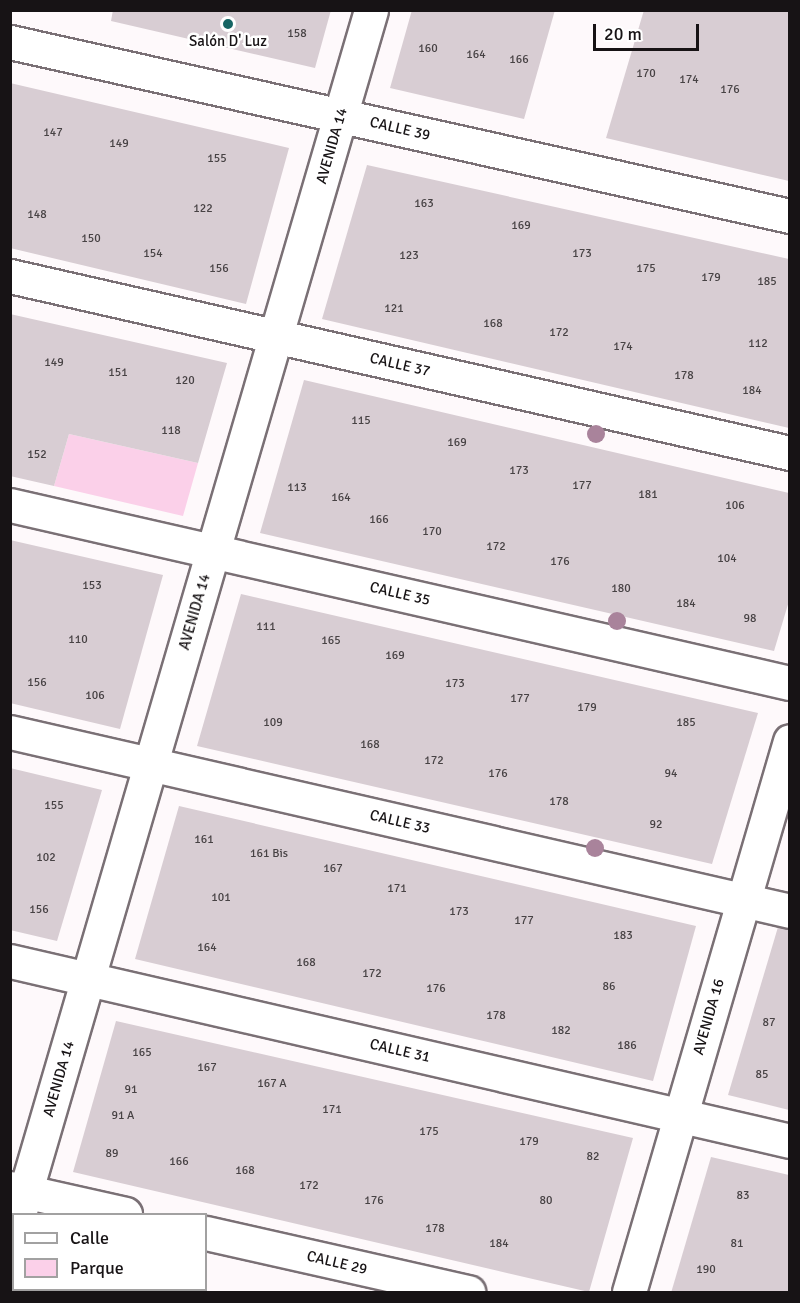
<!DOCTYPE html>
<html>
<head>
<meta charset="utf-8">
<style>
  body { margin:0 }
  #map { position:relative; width:800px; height:1303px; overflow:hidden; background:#fef9fb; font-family:Signika,sans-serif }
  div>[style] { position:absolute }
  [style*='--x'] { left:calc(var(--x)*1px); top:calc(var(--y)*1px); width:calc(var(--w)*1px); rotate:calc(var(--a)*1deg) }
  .green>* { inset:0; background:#fbd0e9 }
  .building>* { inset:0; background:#d8cdd3 }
  .roads { filter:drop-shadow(2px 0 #7a7075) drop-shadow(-2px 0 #7a7075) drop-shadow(0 2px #7a7075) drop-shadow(0 -2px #7a7075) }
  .street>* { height:33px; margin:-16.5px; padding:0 16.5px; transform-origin:16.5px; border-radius:16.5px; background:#fff }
  .trees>* { width:18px; height:18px; margin:-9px; border-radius:50%; background:#a9839b }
  .dots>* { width:16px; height:16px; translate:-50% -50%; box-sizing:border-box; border:3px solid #fff; border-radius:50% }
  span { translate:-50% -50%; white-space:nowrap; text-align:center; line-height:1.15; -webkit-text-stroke:5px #fff; paint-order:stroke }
  .number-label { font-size:12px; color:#474244 }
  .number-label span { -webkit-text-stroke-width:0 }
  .poi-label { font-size:15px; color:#171315 }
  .street-label { font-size:15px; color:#171315 }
  .frame { position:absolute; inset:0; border:12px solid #171315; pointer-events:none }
  .legend { position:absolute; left:12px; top:1213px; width:195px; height:78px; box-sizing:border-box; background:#fff; border:2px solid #a2a1a1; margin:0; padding:8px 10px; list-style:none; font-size:18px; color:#171315 }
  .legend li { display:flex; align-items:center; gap:12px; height:30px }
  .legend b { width:30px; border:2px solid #a2a1a1 }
  .scale { position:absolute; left:593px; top:24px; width:106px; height:27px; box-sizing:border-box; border:3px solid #171315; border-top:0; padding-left:8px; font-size:18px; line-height:21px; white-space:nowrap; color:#171315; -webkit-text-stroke:4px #fff; paint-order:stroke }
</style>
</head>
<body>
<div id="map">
  <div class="green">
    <i style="clip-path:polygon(69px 434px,198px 463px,183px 516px,54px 486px)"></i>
  </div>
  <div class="building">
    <i style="clip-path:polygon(113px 10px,331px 10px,315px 68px,111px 21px)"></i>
    <i style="clip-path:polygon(412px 10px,555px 10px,524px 119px,390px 88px)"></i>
    <i style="clip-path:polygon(644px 10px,789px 10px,789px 181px,606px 138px)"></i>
    <i style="clip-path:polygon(10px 83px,289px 148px,246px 304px,10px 248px)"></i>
    <i style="clip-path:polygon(367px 165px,789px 259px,789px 428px,322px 319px)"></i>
    <i style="clip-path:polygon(10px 314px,227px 363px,198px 463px,69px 434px,54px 486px,10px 476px)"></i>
    <i style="clip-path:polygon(304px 380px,789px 493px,789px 601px,774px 651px,260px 533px)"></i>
    <i style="clip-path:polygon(10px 540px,163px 575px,120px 729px,10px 703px)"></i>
    <i style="clip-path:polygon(241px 594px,758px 713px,712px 864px,197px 746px)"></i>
    <i style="clip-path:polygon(10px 768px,102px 790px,57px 941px,10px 930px)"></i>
    <i style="clip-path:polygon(179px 806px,696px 926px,653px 1081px,135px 959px)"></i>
    <i style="clip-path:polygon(778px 927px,789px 929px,789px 1110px,728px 1095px)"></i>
    <i style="clip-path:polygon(116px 1021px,633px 1138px,589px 1292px,73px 1172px)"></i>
    <i style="clip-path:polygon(711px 1157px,789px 1175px,789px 1293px,671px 1293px)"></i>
  </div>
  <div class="roads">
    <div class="street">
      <i style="--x:10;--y:42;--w:799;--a:12.58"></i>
      <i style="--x:10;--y:276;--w:800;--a:12.79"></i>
      <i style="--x:10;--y:505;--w:800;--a:12.86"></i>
      <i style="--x:10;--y:732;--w:800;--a:12.92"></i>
      <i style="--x:10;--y:961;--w:800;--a:12.99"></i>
      <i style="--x:10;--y:1188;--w:118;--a:12.7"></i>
      <i style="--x:19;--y:1214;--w:1254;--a:-73.7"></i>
      <i style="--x:206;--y:1233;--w:269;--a:12.7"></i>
      <i style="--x:10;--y:1244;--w:11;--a:-68"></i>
      <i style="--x:629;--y:1292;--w:574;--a:-73.71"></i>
    </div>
  </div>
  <div class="trees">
    <i style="left:596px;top:434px"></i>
    <i style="left:617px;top:621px"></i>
    <i style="left:595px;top:848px"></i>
  </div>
  <div class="dots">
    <i style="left:228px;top:24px;background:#166564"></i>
  </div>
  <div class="number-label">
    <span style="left:297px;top:34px">158</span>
    <span style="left:428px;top:49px">160</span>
    <span style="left:476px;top:55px">164</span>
    <span style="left:519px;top:60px">166</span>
    <span style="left:646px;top:74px">170</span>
    <span style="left:689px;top:80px">174</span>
    <span style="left:730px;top:90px">176</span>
    <span style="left:53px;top:133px">147</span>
    <span style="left:119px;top:144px">149</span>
    <span style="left:217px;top:159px">155</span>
    <span style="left:424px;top:204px">163</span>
    <span style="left:203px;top:209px">122</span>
    <span style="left:37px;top:215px">148</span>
    <span style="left:521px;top:226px">169</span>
    <span style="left:91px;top:239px">150</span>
    <span style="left:153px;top:254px">154</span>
    <span style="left:582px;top:254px">173</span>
    <span style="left:409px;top:256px">123</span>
    <span style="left:219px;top:269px">156</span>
    <span style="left:646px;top:269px">175</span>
    <span style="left:711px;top:278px">179</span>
    <span style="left:767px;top:282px">185</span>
    <span style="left:394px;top:309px">121</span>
    <span style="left:493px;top:324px">168</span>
    <span style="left:559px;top:333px">172</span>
    <span style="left:758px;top:344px">112</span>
    <span style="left:623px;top:347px">174</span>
    <span style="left:54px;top:363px">149</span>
    <span style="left:118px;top:373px">151</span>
    <span style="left:684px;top:376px">178</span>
    <span style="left:185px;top:381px">120</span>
    <span style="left:752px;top:391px">184</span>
    <span style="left:361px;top:421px">115</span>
    <span style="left:171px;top:431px">118</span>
    <span style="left:457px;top:443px">169</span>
    <span style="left:37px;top:455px">152</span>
    <span style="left:519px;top:471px">173</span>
    <span style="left:582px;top:486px">177</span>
    <span style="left:297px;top:488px">113</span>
    <span style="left:648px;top:495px">181</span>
    <span style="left:341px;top:498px">164</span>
    <span style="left:735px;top:506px">106</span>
    <span style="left:379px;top:520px">166</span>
    <span style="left:432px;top:532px">170</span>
    <span style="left:496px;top:547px">172</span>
    <span style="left:727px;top:559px">104</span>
    <span style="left:560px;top:562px">176</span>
    <span style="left:92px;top:586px">153</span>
    <span style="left:621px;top:589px">180</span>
    <span style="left:686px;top:604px">184</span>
    <span style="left:750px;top:619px">98</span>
    <span style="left:266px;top:627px">111</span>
    <span style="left:78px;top:640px">110</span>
    <span style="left:331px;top:641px">165</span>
    <span style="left:395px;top:656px">169</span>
    <span style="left:37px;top:683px">156</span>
    <span style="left:455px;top:684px">173</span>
    <span style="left:95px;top:696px">106</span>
    <span style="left:520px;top:699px">177</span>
    <span style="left:587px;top:708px">179</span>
    <span style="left:273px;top:723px">109</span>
    <span style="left:686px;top:723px">185</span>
    <span style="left:370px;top:745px">168</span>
    <span style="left:434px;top:761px">172</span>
    <span style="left:498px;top:774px">176</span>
    <span style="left:671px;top:774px">94</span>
    <span style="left:559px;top:802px">178</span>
    <span style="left:54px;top:806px">155</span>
    <span style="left:656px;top:825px">92</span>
    <span style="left:204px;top:840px">161</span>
    <span style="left:269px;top:854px">161 Bis</span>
    <span style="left:46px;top:858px">102</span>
    <span style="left:333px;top:869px">167</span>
    <span style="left:397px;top:889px">171</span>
    <span style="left:221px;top:898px">101</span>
    <span style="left:39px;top:910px">156</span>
    <span style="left:459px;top:912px">173</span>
    <span style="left:524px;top:921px">177</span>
    <span style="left:623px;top:936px">183</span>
    <span style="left:207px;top:948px">164</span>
    <span style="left:306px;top:963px">168</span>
    <span style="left:372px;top:974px">172</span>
    <span style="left:609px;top:987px">86</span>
    <span style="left:436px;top:989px">176</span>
    <span style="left:496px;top:1016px">178</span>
    <span style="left:769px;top:1023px">87</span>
    <span style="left:561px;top:1031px">182</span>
    <span style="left:627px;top:1046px">186</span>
    <span style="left:142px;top:1053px">165</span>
    <span style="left:207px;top:1068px">167</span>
    <span style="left:762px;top:1075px">85</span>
    <span style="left:272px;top:1084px">167 A</span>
    <span style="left:131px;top:1090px">91</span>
    <span style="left:332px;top:1110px">171</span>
    <span style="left:123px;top:1116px">91 A</span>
    <span style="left:429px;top:1132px">175</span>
    <span style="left:529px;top:1142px">179</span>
    <span style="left:112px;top:1154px">89</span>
    <span style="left:593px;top:1157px">82</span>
    <span style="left:179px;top:1162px">166</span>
    <span style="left:245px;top:1171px">168</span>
    <span style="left:309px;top:1186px">172</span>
    <span style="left:743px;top:1196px">83</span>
    <span style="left:374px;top:1201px">176</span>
    <span style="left:546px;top:1201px">80</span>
    <span style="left:435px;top:1229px">178</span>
    <span style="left:499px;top:1244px">184</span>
    <span style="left:737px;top:1244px">81</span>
    <span style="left:706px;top:1270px">190</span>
  </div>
  <div class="poi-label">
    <span style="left:228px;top:42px">Salón D' Luz</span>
  </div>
  <div class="street-label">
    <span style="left:400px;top:129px;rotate:13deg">CALLE 39</span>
    <span style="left:332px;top:146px;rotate:-74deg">AVENIDA 14</span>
    <span style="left:400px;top:365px;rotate:13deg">CALLE 37</span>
    <span style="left:400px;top:594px;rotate:13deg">CALLE 35</span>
    <span style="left:195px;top:612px;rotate:-74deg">AVENIDA 14</span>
    <span style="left:400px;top:822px;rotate:13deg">CALLE 33</span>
    <span style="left:709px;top:1017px;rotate:-74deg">AVENIDA 16</span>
    <span style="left:400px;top:1051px;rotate:13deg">CALLE 31</span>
    <span style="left:59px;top:1079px;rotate:-74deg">AVENIDA 14</span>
    <span style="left:337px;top:1263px;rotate:13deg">CALLE 29</span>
  </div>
  <div class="frame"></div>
  <ul class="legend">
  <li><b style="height:8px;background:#fff"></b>Calle</li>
  <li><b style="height:16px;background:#fbd0e9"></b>Parque</li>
  </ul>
  <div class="scale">20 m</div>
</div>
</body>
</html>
